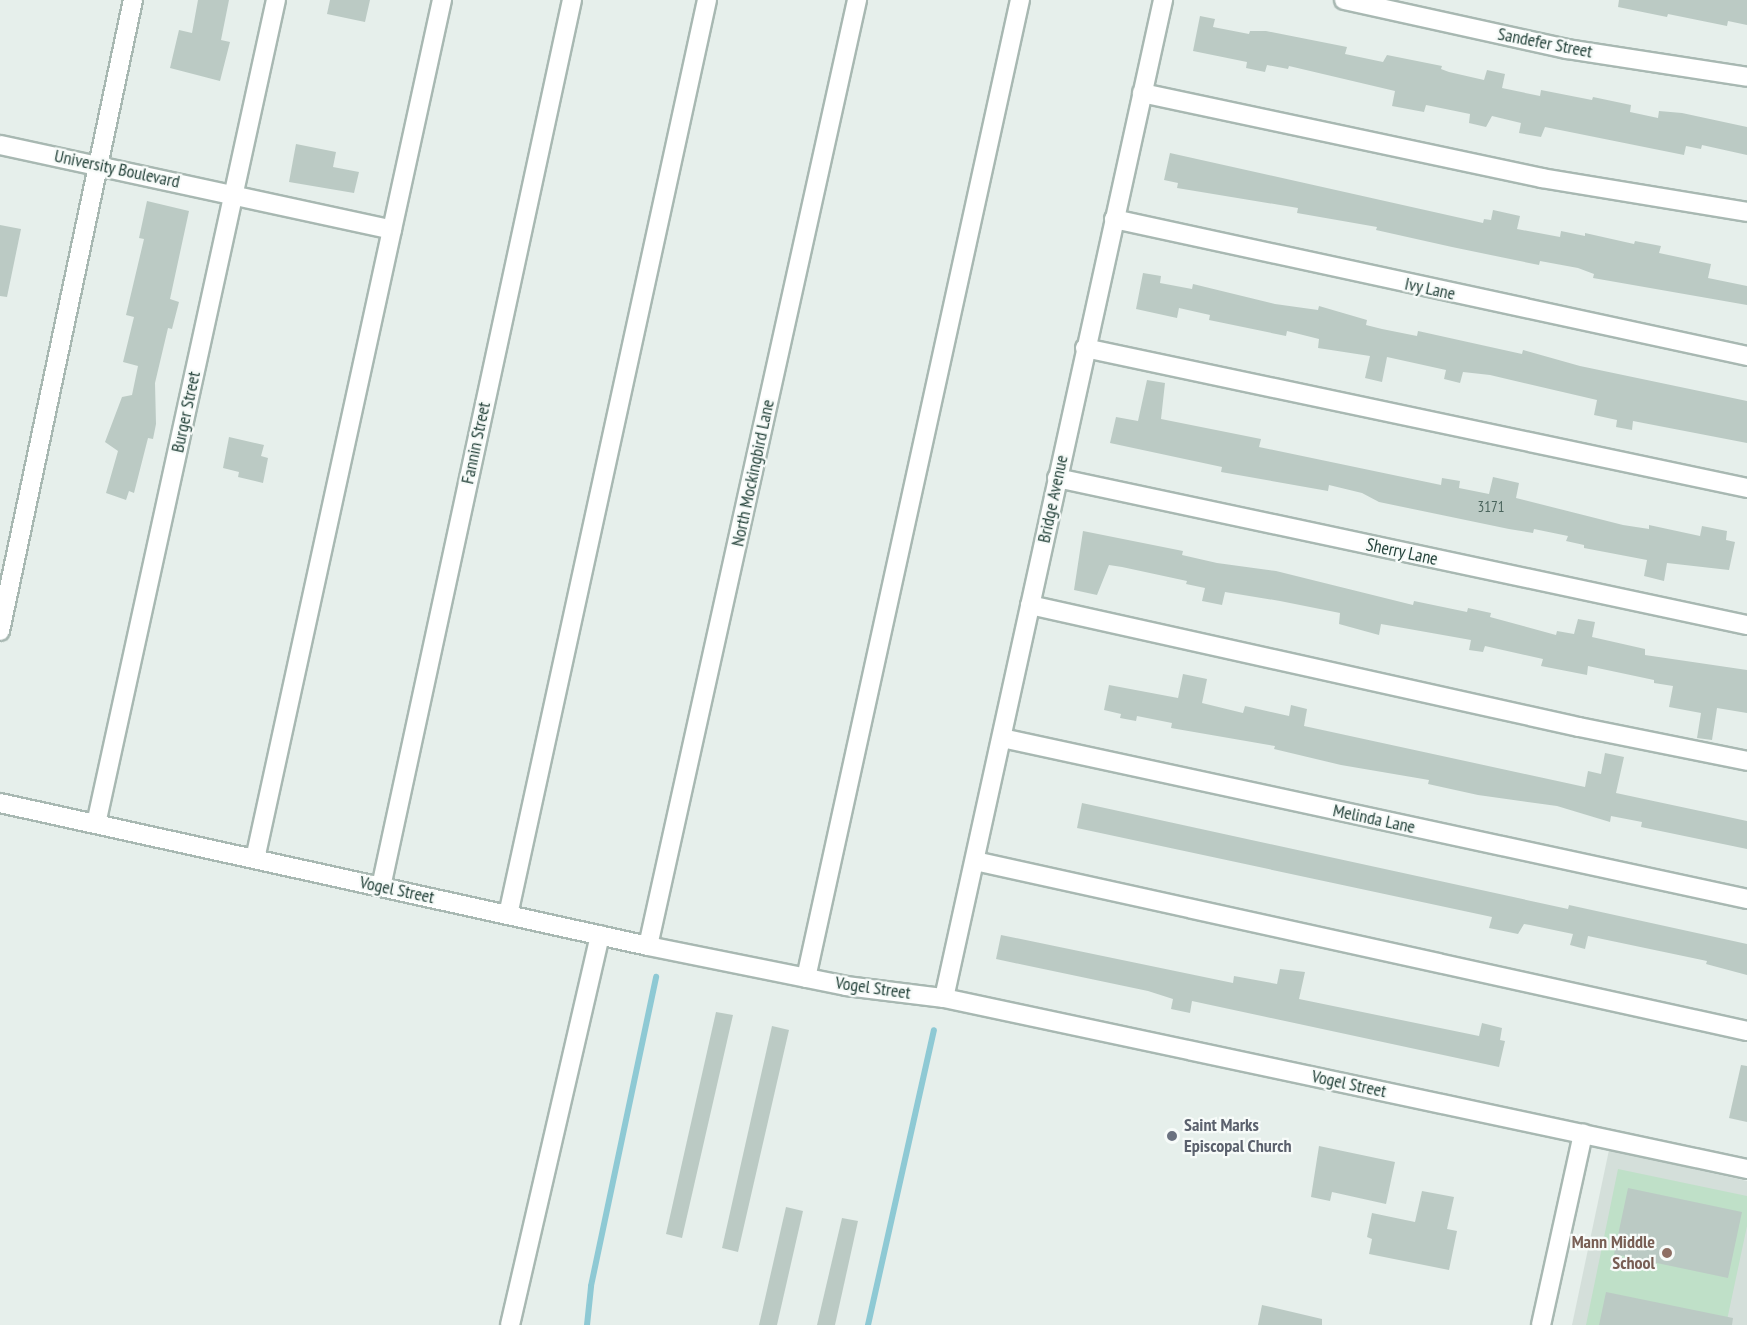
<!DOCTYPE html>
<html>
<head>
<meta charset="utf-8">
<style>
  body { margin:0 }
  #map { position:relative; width:1747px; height:1325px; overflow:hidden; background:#e6efeb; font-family:"PT Sans Narrow",sans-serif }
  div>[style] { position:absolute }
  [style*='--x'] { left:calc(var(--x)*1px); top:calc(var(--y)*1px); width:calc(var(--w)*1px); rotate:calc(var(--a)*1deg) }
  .built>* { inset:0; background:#d4dfda }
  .green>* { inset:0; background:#bfe0c8 }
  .stream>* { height:6px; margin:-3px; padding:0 3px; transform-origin:3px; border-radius:3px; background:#8ec9d4 }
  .building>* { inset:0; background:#bbcac4 }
  .roads { filter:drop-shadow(2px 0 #a8b8b2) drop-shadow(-2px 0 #a8b8b2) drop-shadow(0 2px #a8b8b2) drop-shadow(0 -2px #a8b8b2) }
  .minor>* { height:18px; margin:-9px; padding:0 9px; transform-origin:9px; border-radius:9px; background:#fff }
  .dots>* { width:16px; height:16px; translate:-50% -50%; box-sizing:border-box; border:3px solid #f7fbf9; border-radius:50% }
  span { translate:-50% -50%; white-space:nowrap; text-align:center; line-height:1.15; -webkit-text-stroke:4.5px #f7fbf9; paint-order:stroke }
  .number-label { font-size:15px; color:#4a645c }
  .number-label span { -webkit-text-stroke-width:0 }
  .street-label { font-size:18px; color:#24423a }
  .worship-label { font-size:18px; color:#5b616d; font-weight:700 }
  .left { translate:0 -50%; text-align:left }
  .education-label { font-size:18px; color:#785e54; font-weight:700 }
  .right { translate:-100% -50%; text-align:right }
</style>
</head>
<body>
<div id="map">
  <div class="built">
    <i style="clip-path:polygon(1609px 1150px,1747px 1181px,1747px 1325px,1572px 1325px)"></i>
  </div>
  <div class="green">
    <i style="clip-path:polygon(1618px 1169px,1747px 1196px,1747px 1226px,1726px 1325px,1586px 1325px)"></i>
  </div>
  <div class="stream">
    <i style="--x:587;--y:1325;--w:39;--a:-84"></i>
    <i style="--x:591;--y:1286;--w:316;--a:-78.1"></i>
    <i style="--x:868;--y:1325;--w:302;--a:-77.4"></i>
  </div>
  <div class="building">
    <i style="clip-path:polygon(198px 0,229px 0,221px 40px,230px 42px,220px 81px,170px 68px,179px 30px,192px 33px)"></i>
    <i style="clip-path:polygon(330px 0,370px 0,365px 22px,327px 14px)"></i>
    <i style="clip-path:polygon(1619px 0,1747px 0,1747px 25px,1728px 21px,1727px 26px,1668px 14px,1667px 17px,1618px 7px)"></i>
    <i style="clip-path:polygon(1200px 16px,1215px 19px,1213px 27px,1249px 34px,1250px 31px,1266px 31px,1347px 47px,1345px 54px,1383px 62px,1387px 55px,1442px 66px,1441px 69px,1449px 72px,1484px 80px,1487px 70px,1505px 74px,1502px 88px,1540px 96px,1541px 90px,1592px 100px,1593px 97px,1631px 105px,1630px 112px,1658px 118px,1659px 111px,1682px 113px,1747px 127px,1747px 155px,1702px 145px,1701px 149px,1686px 146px,1684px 155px,1545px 127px,1541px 137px,1519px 133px,1521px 123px,1492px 116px,1486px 127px,1469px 123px,1470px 114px,1426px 105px,1424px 112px,1392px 106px,1395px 91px,1289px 66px,1288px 69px,1267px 65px,1265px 72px,1246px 68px,1247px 62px,1193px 51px)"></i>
    <i style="clip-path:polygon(296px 144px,336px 152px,333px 167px,359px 172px,354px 193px,289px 182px)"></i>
    <i style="clip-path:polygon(1170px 153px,1483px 223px,1484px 219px,1491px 220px,1493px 210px,1520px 216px,1517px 229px,1560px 237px,1561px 231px,1585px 236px,1585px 233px,1634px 244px,1635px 241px,1661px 246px,1659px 253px,1711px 264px,1708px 278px,1747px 286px,1747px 305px,1593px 278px,1594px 274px,1578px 268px,1540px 261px,1539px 265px,1452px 247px,1376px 230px,1377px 227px,1297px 213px,1298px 208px,1177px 188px,1178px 183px,1164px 180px)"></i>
    <i style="clip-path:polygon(147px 201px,189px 211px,170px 299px,179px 302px,172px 329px,168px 328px,155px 383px,156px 424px,153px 439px,148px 438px,134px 493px,129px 491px,126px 500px,106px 493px,118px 451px,105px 442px,122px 397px,132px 395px,138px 366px,123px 362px,134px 317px,126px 315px,144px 239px,139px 238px)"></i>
    <i style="clip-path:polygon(0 225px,21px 229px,7px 297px,0 296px)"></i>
    <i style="clip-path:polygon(1143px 273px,1161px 276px,1160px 283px,1192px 289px,1193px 284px,1275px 304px,1318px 310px,1319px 306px,1367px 320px,1366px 325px,1382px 329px,1417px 336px,1418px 331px,1522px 354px,1523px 350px,1580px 366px,1747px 401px,1747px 443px,1633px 421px,1632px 430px,1616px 427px,1617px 420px,1594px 415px,1597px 400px,1490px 375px,1463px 372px,1460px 383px,1444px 379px,1446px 370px,1387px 357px,1382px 382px,1365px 378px,1370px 356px,1318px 348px,1319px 339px,1287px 331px,1286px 336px,1209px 320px,1210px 315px,1179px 308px,1177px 318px,1136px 309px)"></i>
    <i style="clip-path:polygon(1147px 380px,1165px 383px,1161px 419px,1261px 439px,1259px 447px,1441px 485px,1442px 478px,1460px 481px,1459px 488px,1489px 494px,1493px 477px,1519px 483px,1516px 498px,1623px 525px,1649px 529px,1649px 525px,1700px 536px,1702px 526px,1727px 531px,1726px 540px,1735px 542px,1729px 570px,1667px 563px,1664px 581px,1644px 576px,1647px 560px,1584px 548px,1584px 545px,1566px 541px,1568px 536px,1534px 529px,1533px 533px,1509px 529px,1379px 502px,1362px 493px,1329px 485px,1328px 491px,1221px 472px,1222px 467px,1110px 443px,1116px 417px,1138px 421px)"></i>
    <i style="clip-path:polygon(229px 437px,264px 445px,261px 456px,268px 458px,263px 483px,238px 477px,239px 472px,223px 468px)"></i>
    <i style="clip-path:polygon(1083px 531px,1183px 551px,1182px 555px,1217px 563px,1276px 571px,1413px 605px,1414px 601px,1467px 612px,1468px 608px,1491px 613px,1490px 617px,1556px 635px,1557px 631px,1574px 634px,1578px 619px,1595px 622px,1592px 637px,1645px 649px,1645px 655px,1747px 670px,1747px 713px,1717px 708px,1712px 740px,1697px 738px,1701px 713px,1669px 707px,1673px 686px,1654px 683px,1654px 680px,1588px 666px,1587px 675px,1541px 666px,1543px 659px,1485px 646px,1483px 652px,1469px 650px,1471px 640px,1381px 624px,1379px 635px,1339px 624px,1340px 613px,1280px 601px,1225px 592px,1222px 605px,1202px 601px,1205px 588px,1186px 584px,1187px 581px,1122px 567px,1109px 565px,1097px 595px,1074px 590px)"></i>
    <i style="clip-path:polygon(1183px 674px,1207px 679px,1202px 703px,1243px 713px,1245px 706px,1289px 716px,1291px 705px,1307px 709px,1304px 726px,1585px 787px,1588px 771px,1601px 774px,1605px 753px,1624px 757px,1616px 793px,1747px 821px,1747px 849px,1641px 827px,1642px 822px,1611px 816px,1610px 822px,1557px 806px,1478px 795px,1428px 784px,1429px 780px,1341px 765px,1274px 749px,1275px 746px,1171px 728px,1172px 723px,1137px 716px,1136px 721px,1120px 718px,1121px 714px,1104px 710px,1109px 685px,1178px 698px)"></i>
    <i style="clip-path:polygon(1082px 803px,1568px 909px,1569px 905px,1747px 944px,1747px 975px,1706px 964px,1707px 961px,1588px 936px,1585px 949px,1570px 945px,1573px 934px,1530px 925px,1524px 924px,1518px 934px,1489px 928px,1492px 917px,1077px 828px)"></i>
    <i style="clip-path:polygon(1001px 935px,1233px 983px,1234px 976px,1277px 984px,1280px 969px,1305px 972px,1299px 999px,1479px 1036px,1482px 1023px,1502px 1028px,1500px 1040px,1505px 1041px,1499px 1067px,1192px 1001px,1190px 1013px,1171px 1009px,1173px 999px,1148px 991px,996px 959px)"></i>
    <i style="clip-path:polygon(716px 1012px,733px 1015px,682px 1238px,666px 1234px)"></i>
    <i style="clip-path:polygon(772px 1026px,789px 1030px,738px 1252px,722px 1248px)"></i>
    <i style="clip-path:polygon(1741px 1065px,1747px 1066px,1747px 1122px,1729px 1118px)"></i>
    <i style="clip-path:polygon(1319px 1146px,1395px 1162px,1386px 1204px,1332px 1192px,1330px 1201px,1311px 1197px)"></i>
    <i style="clip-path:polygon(1628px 1188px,1742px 1212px,1728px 1278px,1614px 1254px)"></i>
    <i style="clip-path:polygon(1422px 1191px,1454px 1197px,1447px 1229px,1457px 1231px,1449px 1270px,1369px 1254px,1372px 1239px,1367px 1237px,1372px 1213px,1415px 1222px)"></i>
    <i style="clip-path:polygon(786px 1207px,803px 1211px,777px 1325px,759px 1325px)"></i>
    <i style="clip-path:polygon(842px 1218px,858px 1221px,835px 1325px,817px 1325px)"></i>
    <i style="clip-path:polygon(1606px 1292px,1733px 1318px,1732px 1325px,1599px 1325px)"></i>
    <i style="clip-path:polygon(1262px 1305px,1322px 1319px,1322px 1325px,1258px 1325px)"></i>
  </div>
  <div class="roads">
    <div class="minor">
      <i style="--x:1344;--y:0;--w:228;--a:12.4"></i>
      <i style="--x:1567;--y:49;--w:182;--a:8.8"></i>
      <i style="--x:1142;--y:93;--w:409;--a:12"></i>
      <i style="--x:1542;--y:178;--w:208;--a:9.4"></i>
      <i style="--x:0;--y:145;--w:401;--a:12.2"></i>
      <i style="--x:1114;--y:219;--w:648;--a:12.21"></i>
      <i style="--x:1085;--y:348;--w:677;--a:11.94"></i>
      <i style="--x:1057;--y:478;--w:705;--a:12.03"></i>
      <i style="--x:1030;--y:605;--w:562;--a:12.53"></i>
      <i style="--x:1579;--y:727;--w:171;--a:11.4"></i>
      <i style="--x:0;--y:631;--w:645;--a:-78.1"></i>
      <i style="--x:1002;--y:738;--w:762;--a:12.19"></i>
      <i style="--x:0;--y:803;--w:664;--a:12.44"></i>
      <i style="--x:648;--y:946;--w:202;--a:11.4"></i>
      <i style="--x:846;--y:986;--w:99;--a:7"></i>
      <i style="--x:944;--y:998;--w:821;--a:12.02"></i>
      <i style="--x:96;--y:824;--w:843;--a:-77.68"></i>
      <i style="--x:255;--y:859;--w:879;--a:-77.72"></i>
      <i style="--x:975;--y:861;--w:790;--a:12.42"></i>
      <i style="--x:381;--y:887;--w:907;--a:-77.85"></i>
      <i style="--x:508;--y:915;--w:936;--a:-77.73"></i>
      <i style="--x:648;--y:946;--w:969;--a:-77.54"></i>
      <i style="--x:806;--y:978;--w:1001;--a:-77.66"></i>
      <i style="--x:944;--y:998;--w:1022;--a:-77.62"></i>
      <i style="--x:510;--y:1325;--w:400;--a:-77"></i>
      <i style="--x:1541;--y:1325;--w:196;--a:-77.6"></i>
    </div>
  </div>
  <div class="dots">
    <i style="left:1172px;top:1136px;background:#6b7280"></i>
    <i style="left:1667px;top:1253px;background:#8d6e63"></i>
  </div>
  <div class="number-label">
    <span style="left:1491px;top:507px">3171</span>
  </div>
  <div class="street-label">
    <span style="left:1545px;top:43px;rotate:11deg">Sandefer Street</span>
    <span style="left:117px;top:169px;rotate:12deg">University Boulevard</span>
    <span style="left:1430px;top:289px;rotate:12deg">Ivy Lane</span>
    <span style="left:186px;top:412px;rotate:-78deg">Burger Street</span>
    <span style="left:476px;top:443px;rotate:-78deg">Fannin Street</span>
    <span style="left:753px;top:473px;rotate:-78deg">North Mockingbird Lane</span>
    <span style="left:1053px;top:499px;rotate:-78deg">Bridge Avenue</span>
    <span style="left:1402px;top:552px;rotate:12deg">Sherry Lane</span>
    <span style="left:1374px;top:819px;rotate:12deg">Melinda Lane</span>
    <span style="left:397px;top:890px;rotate:12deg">Vogel Street</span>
    <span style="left:873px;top:988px;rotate:8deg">Vogel Street</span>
    <span style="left:1349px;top:1084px;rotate:12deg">Vogel Street</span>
  </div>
  <div class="worship-label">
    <span class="left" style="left:1184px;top:1136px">Saint Marks<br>Episcopal Church</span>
  </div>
  <div class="education-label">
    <span class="right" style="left:1655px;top:1253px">Mann Middle<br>School</span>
  </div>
</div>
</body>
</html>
